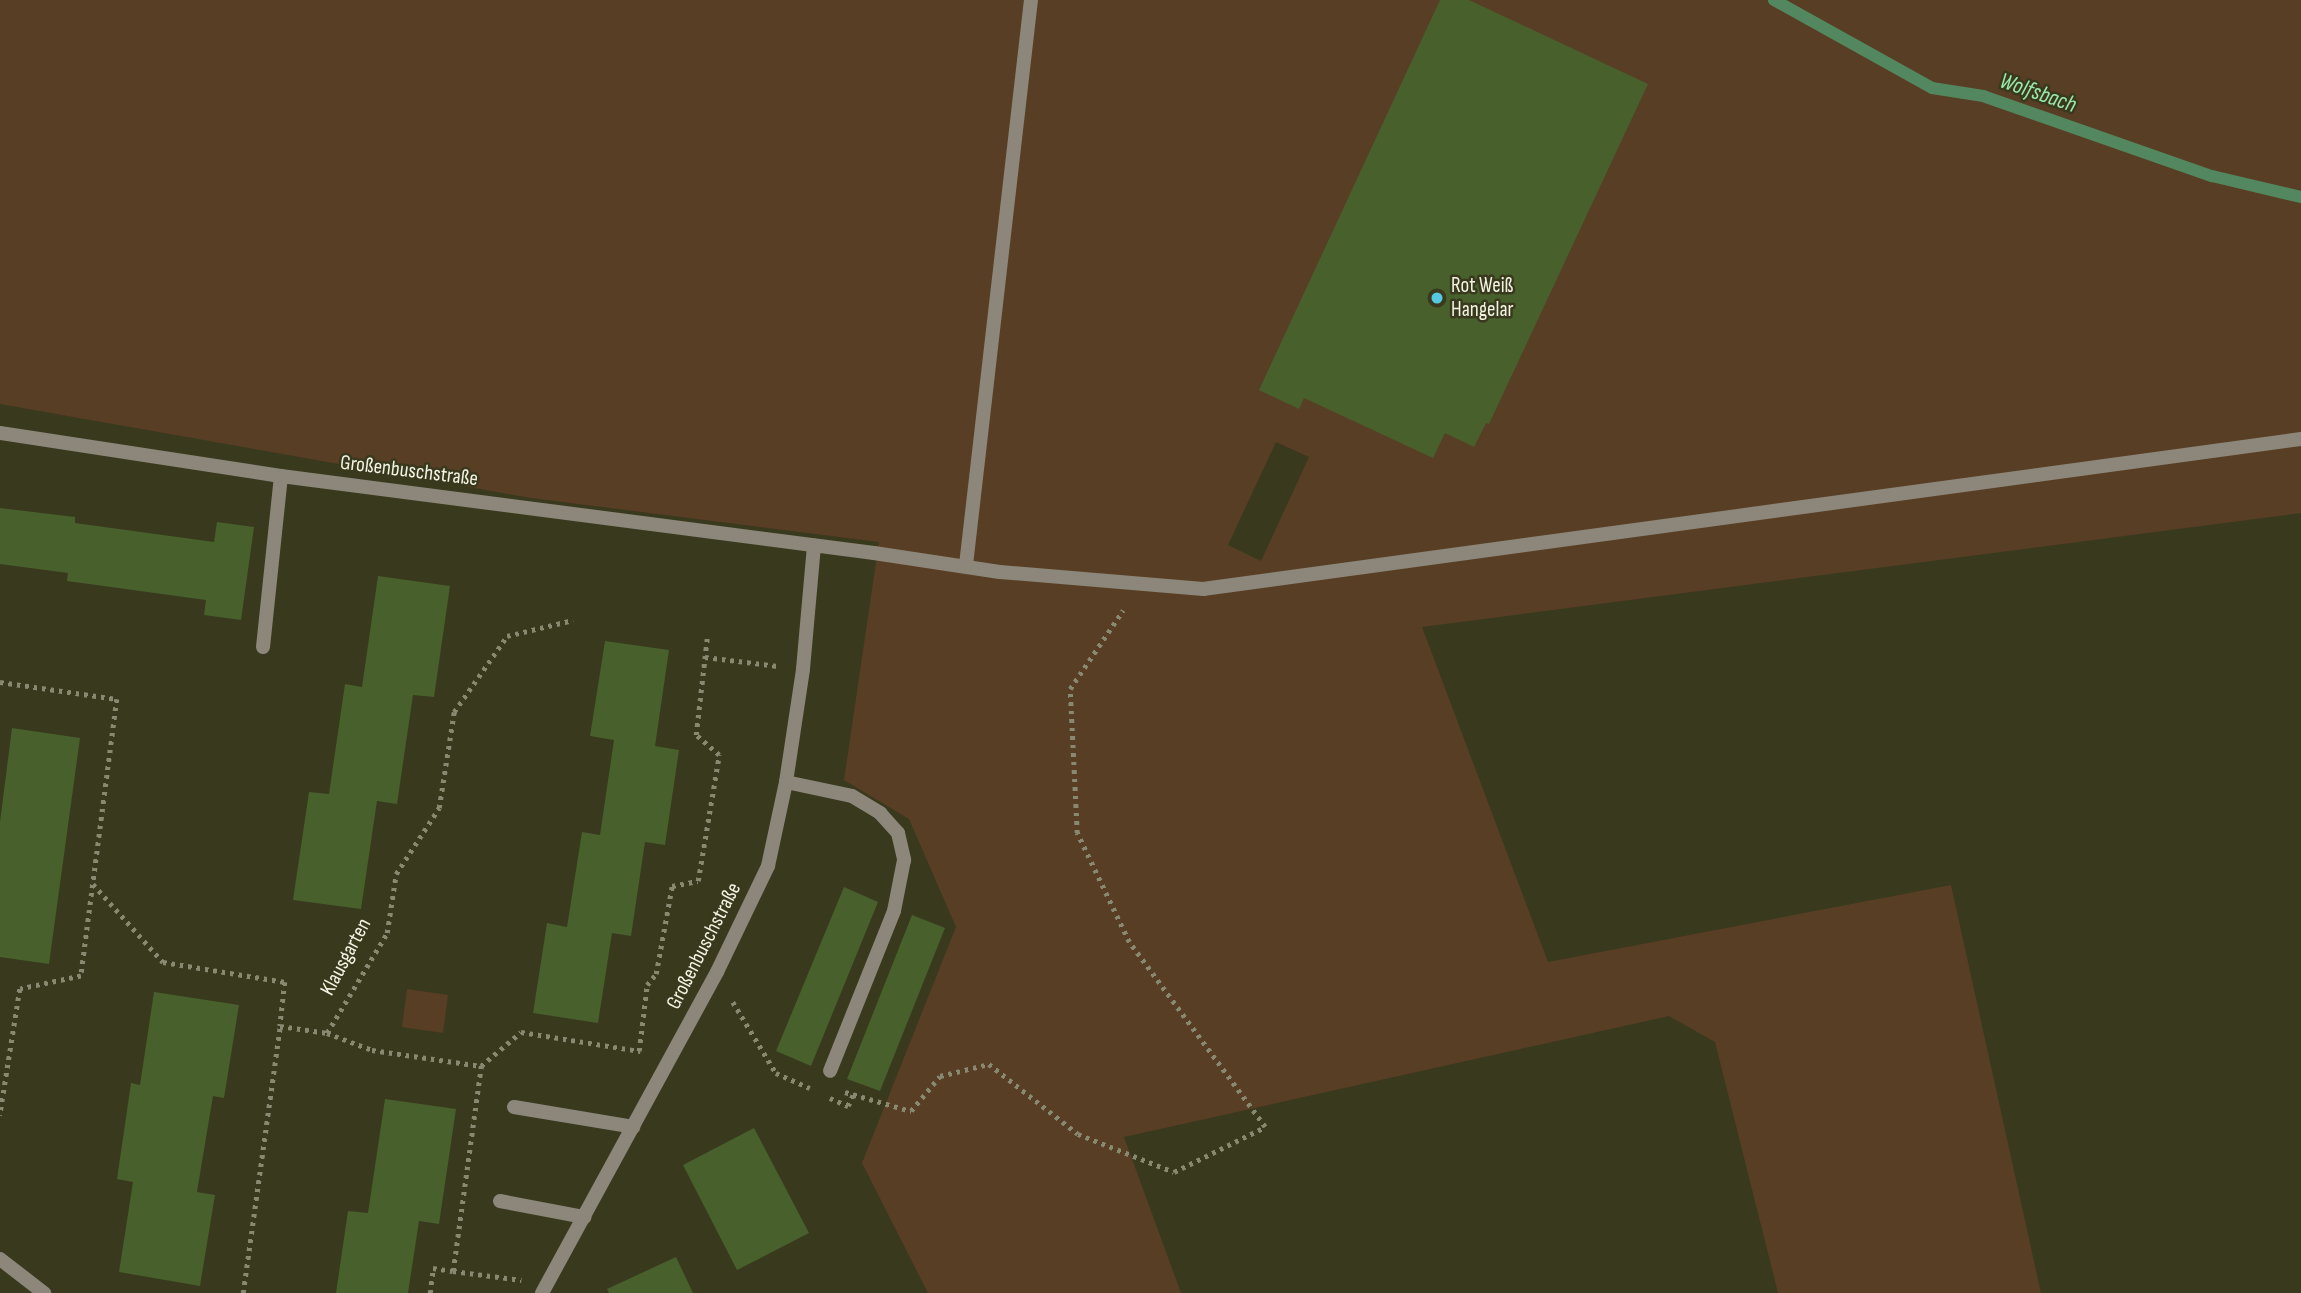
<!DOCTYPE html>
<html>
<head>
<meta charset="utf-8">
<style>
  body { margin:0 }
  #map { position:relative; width:2301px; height:1293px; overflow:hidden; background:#39391e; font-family:"Sofia Sans Condensed",sans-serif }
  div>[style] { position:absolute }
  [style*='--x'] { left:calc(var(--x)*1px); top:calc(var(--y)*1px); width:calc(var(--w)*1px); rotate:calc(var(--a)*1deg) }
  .green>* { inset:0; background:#583e24 }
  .stream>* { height:12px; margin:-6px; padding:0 6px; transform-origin:6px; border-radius:6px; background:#53875f }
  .building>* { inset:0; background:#48602c }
  .path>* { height:4.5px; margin-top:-2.25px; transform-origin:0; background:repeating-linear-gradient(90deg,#898972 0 3.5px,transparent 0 8.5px) }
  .service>* { height:14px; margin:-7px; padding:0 7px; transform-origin:7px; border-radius:7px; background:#8c877a }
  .minor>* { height:14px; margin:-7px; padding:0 7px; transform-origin:7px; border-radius:7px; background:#8c877a }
  .dots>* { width:19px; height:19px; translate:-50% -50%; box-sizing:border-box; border:4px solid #39391e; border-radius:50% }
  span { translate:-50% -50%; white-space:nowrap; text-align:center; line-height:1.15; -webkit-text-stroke:5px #39391e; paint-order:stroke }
  .poi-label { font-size:21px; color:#f2f3e2 }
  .left { translate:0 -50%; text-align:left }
  .street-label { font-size:21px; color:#f2f3e2 }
  .water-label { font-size:23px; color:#9be7ab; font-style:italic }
</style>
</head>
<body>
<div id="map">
  <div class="green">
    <i style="clip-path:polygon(evenodd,0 0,2301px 0,2301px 513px,1422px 627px,1548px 962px,1951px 885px,2041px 1293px,1778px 1293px,1715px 1042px,1669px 1016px,1124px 1137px,1181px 1293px,928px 1293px,862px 1163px,956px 927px,909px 819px,844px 780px,879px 542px,531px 498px,0 404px,0 0,1276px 442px,1309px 457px,1261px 561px,1228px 545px,1276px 442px)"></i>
    <i style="clip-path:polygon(407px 989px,448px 995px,443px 1033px,402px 1027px)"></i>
  </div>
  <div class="stream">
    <i style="--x:1774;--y:0;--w:181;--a:29.1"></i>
    <i style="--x:1932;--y:88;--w:52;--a:8.9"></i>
    <i style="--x:1983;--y:96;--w:243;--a:19.3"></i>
    <i style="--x:2212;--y:176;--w:91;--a:13.3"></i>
  </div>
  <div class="building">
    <i style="clip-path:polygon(1440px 0,1469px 0,1648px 84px,1489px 424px,1486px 423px,1474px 447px,1445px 433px,1433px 458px,1304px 398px,1299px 409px,1259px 390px)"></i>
    <i style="clip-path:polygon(0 508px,75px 517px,75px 523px,214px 542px,217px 522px,254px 527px,241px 620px,204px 615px,206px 600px,67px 581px,68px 573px,0 564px)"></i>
    <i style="clip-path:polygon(378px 576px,450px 586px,434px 697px,413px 695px,397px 804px,377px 801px,361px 909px,293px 900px,309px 792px,329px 794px,345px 684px,362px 687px)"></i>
    <i style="clip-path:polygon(605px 641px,669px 650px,655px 746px,679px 750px,665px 845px,645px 842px,631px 936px,612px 933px,598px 1023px,533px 1013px,547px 923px,567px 927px,582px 832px,600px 835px,614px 740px,590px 736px)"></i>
    <i style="clip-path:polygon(12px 728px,80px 738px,49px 964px,0 957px,0 822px)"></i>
    <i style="clip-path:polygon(844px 887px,878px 902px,811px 1066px,776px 1051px)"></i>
    <i style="clip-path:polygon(912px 915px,945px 928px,880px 1091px,847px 1079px)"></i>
    <i style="clip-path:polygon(154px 992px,239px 1005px,224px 1098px,213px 1096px,197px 1192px,215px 1195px,200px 1286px,119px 1272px,133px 1182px,117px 1179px,131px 1083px,140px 1085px)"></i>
    <i style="clip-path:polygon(385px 1099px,456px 1109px,439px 1224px,419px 1221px,408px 1293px,336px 1293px,348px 1211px,368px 1213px)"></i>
    <i style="clip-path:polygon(754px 1128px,809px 1233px,737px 1270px,683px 1165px)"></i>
    <i style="clip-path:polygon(676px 1257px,693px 1293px,609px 1293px,607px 1289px)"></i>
  </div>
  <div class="path">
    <i style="--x:705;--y:657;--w:73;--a:7.1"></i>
    <i style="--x:0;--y:682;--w:118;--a:8.3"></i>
    <i style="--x:117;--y:699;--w:279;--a:97.4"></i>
    <i style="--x:81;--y:976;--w:62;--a:168"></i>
    <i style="--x:20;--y:989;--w:128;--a:99"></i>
    <i style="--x:93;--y:884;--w:105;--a:48.1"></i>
    <i style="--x:163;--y:962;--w:124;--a:9.3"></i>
    <i style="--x:285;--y:982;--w:44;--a:96.5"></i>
    <i style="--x:733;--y:1002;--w:83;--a:58.8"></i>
    <i style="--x:776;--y:1073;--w:37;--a:24"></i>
    <i style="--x:327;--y:1033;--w:48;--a:20.7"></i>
    <i style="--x:372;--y:1050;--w:110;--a:8.4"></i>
    <i style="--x:481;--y:1066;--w:52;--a:-40.4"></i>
    <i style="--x:521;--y:1032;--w:121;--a:9.1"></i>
    <i style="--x:639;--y:1051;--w:66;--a:-83.1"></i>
    <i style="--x:647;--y:985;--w:14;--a:-51"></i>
    <i style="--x:656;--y:974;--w:89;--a:-79.7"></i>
    <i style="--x:672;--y:886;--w:26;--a:-11"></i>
    <i style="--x:698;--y:881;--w:128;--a:-80.5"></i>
    <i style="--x:719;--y:755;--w:30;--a:-139"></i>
    <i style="--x:696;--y:735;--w:97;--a:-83.5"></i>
    <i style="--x:845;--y:1092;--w:69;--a:16.1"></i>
    <i style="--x:911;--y:1111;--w:45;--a:-50.4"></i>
    <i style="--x:940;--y:1076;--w:50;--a:-13.8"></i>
    <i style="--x:989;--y:1064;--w:113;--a:38.2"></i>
    <i style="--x:1078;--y:1134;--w:103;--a:21.6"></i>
    <i style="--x:1174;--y:1172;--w:102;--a:-26.3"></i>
    <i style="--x:1265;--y:1127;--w:230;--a:-126.3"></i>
    <i style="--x:1129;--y:942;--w:121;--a:-115.5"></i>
    <i style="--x:1077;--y:833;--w:144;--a:-92.8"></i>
    <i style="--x:1070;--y:689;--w:95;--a:-56.1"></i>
    <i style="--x:830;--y:1098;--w:20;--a:24"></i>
    <i style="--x:848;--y:1106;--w:12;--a:-66"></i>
    <i style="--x:453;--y:1271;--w:69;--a:7.5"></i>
    <i style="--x:243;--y:1293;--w:270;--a:-82.1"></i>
    <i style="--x:280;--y:1026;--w:48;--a:8.5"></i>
    <i style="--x:327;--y:1033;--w:117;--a:-59"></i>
    <i style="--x:387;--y:933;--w:60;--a:-81.3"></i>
    <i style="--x:396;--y:874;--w:79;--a:-56.9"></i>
    <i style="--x:439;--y:808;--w:97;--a:-81.1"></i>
    <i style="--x:454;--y:712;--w:93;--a:-55.1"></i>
    <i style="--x:507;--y:636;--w:68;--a:-13.6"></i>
    <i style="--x:430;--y:1293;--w:25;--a:-83"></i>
    <i style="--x:433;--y:1268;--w:20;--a:9"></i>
    <i style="--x:453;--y:1271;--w:207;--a:-82.2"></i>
  </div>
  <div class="service">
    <i style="--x:874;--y:553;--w:127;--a:8.6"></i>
    <i style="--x:1000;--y:572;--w:204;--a:4.8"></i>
    <i style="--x:1203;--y:589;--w:1108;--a:-7.78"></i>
    <i style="--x:966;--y:565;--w:569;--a:-83.44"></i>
    <i style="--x:263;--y:647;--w:172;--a:-84"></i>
    <i style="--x:786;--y:782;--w:67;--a:12"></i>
    <i style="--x:852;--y:796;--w:33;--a:31"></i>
    <i style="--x:880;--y:813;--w:27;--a:48"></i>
    <i style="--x:898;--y:833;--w:28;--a:77"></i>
    <i style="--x:904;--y:860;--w:52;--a:101.1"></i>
    <i style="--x:894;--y:911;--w:172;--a:111.8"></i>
    <i style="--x:514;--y:1107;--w:121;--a:9.5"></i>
    <i style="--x:500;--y:1201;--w:86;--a:10.8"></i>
  </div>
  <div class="minor">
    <i style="--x:0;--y:433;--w:284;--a:8.7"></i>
    <i style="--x:281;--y:476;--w:598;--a:7.4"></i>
    <i style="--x:0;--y:1259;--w:56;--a:37.7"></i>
    <i style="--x:542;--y:1293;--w:366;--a:-61.4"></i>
    <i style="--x:717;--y:972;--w:118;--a:-64.3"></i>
    <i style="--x:768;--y:866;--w:86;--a:-77.9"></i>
    <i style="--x:786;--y:782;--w:114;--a:-81.4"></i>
    <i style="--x:803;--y:669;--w:124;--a:-84.9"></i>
  </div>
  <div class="dots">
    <i style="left:1437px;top:298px;background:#56c9e1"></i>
  </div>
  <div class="poi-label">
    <span class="left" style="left:1451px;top:298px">Rot Weiß<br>Hangelar</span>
  </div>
  <div class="street-label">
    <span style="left:409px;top:471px;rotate:7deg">Großenbuschstraße</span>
    <span style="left:704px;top:946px;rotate:-63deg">Großenbuschstraße</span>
    <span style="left:346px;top:957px;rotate:-62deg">Klausgarten</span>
  </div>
  <div class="water-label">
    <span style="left:2038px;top:93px;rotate:19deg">Wolfsbach</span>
  </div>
</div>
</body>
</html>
